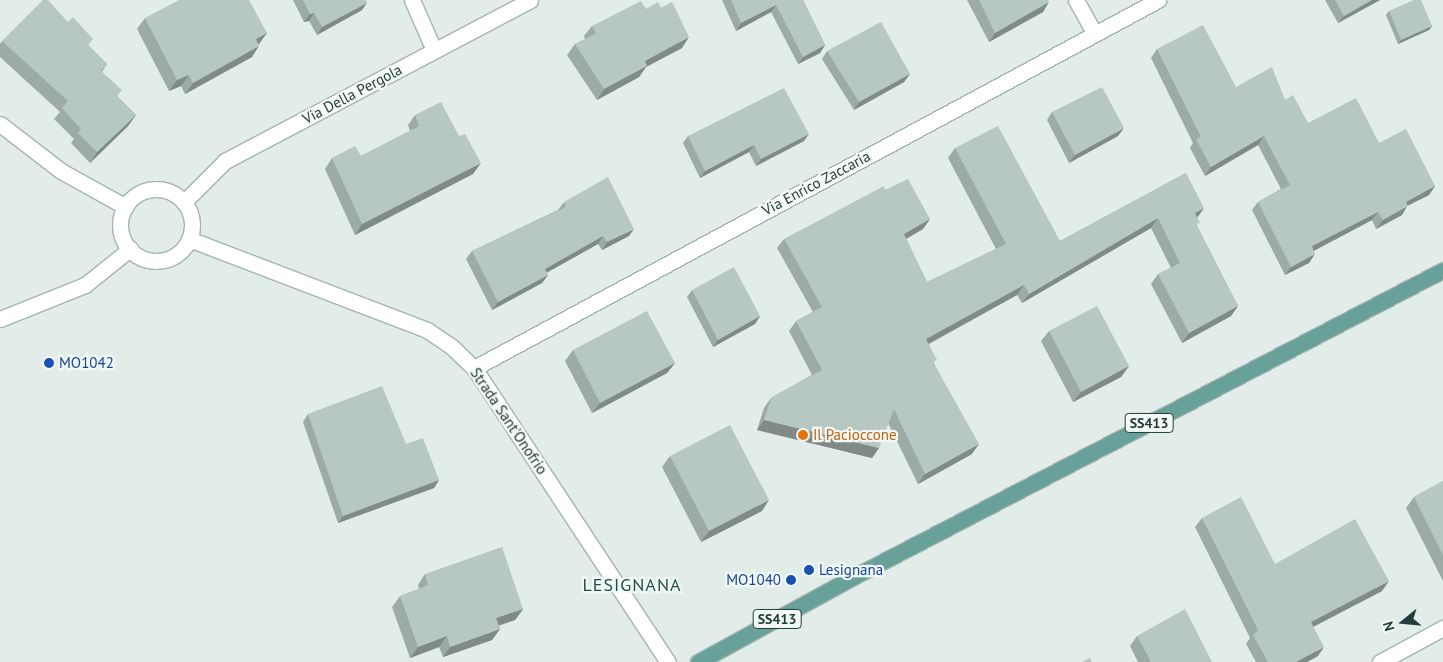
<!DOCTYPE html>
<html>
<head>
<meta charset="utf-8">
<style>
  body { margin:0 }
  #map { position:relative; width:1443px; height:662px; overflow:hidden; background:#e2ece9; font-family:"PT Sans",sans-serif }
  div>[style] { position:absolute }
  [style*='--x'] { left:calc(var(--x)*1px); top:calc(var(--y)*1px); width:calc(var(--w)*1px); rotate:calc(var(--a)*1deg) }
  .roads { filter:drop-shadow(1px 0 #a5b4b1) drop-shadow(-1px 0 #a5b4b1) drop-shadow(0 1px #a5b4b1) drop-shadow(0 -1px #a5b4b1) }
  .minor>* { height:15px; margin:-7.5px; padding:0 7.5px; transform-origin:7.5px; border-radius:7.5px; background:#fff }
  .minor>.ring { margin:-7.5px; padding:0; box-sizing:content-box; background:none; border:15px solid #fff; border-radius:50% }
  .primary>* { height:15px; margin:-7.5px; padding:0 7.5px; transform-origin:7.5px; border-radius:7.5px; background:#67a199 }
  .wall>* { inset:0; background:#9daba7 }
  .shaded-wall>* { inset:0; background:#808b88 }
  .building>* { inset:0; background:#b7c7c2 }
  .dots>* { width:14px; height:14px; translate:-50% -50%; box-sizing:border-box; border:2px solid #f2f8f6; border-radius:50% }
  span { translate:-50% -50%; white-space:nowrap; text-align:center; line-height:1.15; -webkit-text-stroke:4.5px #f2f8f6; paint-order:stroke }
  .shield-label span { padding:1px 4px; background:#f2f8f6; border:1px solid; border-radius:4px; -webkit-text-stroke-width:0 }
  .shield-label { font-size:14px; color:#223d39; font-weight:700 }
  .street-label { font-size:15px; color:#223d39 }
  .transit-label { font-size:15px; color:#164399 }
  .left { translate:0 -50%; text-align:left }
  .right { translate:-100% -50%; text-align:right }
  .food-label { font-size:15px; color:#c56008 }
  .quarter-label { font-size:18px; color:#1e4e49; letter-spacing:1px }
  .north { position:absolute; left:1378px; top:597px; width:50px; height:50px; -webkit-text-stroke:4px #f2f8f6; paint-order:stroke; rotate:253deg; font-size:14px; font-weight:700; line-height:20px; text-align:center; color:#223d39 }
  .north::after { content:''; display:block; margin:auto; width:18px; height:22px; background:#223d39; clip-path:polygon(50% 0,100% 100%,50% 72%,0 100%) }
</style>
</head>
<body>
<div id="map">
  <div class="roads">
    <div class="minor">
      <i style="--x:412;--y:0;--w:55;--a:66.3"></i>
      <i style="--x:1076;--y:0;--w:38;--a:61"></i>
      <i style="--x:0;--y:124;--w:77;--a:37.6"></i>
      <i style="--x:61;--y:171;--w:74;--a:29"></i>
      <i class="ring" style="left:120px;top:189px;width:57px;height:57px"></i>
      <i style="--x:184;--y:202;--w:58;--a:-45"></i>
      <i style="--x:225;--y:161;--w:345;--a:-27.8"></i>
      <i style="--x:189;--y:239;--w:255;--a:20.9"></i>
      <i style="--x:427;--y:330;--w:30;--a:34"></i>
      <i style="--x:452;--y:347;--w:30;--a:44"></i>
      <i style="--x:474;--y:368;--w:352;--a:56.6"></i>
      <i style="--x:0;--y:319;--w:92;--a:-21.8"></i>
      <i style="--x:85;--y:285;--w:58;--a:-38.7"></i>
      <i style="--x:474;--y:368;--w:777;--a:-28.28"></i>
      <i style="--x:1380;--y:662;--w:72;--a:-28.4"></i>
    </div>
    <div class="primary">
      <i style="--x:698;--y:662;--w:179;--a:-28.7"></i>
      <i style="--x:855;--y:576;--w:663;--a:-27.49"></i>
    </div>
  </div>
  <div class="wall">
    <i style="clip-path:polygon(293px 0,366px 0,362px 10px,317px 35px,309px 21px,304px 22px)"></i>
    <i style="clip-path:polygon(722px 0,803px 0,825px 45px,820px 53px,798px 64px,771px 12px,736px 31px)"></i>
    <i style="clip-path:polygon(967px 0,1048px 0,1043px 12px,989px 42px)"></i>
    <i style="clip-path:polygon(1325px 0,1380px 0,1338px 23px)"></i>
    <i style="clip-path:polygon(661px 8px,682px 48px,646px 67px,639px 77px,597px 100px,567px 55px,575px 44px,585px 39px,584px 36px,592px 26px,646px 9px)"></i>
    <i style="clip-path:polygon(1389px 11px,1432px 26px,1429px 30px,1398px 44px,1386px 15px)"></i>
    <i style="clip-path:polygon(145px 18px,267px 33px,258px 44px,252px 57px,185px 94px,181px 86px,169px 91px,137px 29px)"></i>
    <i style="clip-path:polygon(2px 41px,88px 45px,107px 64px,102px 72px,118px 97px,136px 115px,128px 126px,90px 163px,71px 143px,74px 139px,54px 119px,60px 112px,0 57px,0 44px)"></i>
    <i style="clip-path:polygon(1157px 49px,1236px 87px,1285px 100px,1308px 123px,1379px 143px,1435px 186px,1429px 195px,1407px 206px,1402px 215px,1376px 229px,1372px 220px,1313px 251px,1309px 263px,1285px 275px,1252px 210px,1258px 202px,1281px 189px,1258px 145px,1205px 176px,1190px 148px,1193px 143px,1151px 58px)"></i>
    <i style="clip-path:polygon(827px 51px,910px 74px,904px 82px,854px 110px,822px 59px)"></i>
    <i style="clip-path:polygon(1052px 112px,1118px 136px,1069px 163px,1047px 120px)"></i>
    <i style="clip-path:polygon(415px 115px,473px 174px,355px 235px,325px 169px,332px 158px,361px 156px,410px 131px,408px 125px)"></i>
    <i style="clip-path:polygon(688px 136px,804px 141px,756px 166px,749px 152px,700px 178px,683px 143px)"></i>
    <i style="clip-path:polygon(955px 148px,1060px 241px,1186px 173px,1197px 218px,1197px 226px,1238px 306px,1231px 316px,1182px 343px,1151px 284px,1158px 274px,1171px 268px,1151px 228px,1022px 303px,1017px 295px,929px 344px,934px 363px,972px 454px,918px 484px,888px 423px,879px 448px,872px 458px,757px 430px,764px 408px,771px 398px,812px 375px,789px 331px,796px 321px,813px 312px,777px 248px,784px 239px,885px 190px,930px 219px,923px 229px,906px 239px,927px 282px,996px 249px,948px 158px)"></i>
    <i style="clip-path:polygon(564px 202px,629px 236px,602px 250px,598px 244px,546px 273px,548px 275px,542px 283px,492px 310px,466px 259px,472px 251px,558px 210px)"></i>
    <i style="clip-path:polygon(692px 290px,760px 316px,755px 324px,713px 347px,687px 297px)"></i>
    <i style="clip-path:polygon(1049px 331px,1129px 366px,1121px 377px,1073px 402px,1041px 341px)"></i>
    <i style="clip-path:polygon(573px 350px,675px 363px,667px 373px,592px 413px,565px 361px)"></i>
    <i style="clip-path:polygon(308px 414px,406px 444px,439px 480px,434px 488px,338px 523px,303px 422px)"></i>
    <i style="clip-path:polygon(670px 456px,762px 511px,701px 542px,662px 467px)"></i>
    <i style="clip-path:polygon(1443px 481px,1443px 581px,1406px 508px,1414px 497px)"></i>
    <i style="clip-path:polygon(1202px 518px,1275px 564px,1382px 591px,1313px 627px,1318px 656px,1307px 662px,1256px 662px,1246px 644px,1250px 638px,1195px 527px)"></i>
    <i style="clip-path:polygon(425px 574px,523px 609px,515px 620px,499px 625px,500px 629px,492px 640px,443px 657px,439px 647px,410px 658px,392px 607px,400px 596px,419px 589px,418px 585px)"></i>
    <i style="clip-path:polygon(1137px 636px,1212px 662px,1138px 662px,1130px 646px)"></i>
  </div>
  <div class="shaded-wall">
    <i style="clip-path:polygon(1372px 0,1380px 0,1338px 23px,1344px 16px)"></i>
    <i style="clip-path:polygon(1049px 2px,1043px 12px,989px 42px,995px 33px)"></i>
    <i style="clip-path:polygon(367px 3px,362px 10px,317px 35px,322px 27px)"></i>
    <i style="clip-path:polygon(776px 5px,771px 12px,736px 31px,741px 23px)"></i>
    <i style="clip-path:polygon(314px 13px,309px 21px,304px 22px,310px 14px)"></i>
    <i style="clip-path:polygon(1432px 26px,1429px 30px,1398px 44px,1401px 40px)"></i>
    <i style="clip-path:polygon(267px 33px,259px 44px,248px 50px,256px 39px)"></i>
    <i style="clip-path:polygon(689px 37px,682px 48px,646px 67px,639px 77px,597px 100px,604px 89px,645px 61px)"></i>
    <i style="clip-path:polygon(825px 45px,820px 53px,798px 64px,803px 57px)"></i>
    <i style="clip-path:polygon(259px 46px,252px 57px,185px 94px,193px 83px)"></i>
    <i style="clip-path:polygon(910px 74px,904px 82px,854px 110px,859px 102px)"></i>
    <i style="clip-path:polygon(189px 75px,181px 86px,169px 91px,177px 80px)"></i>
    <i style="clip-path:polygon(136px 115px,128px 126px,90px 163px,97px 152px)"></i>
    <i style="clip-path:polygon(1124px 128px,1118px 136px,1069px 163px,1075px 155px)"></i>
    <i style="clip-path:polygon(809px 134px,804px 141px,756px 166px,761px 159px)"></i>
    <i style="clip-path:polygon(1264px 136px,1258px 145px,1205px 176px,1211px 167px)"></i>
    <i style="clip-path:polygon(754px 145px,749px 152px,700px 178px,705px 171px)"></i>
    <i style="clip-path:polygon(481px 163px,473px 174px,355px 235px,362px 224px)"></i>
    <i style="clip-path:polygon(1435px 186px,1429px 195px,1407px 206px,1402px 215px,1376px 229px,1383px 220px,1406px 202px)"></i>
    <i style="clip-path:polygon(1204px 208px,1197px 218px,1195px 213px)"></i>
    <i style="clip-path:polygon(1378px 212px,1372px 220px,1306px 255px,1312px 246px)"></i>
    <i style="clip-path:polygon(1158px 218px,1151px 228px,1022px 303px,1029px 294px)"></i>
    <i style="clip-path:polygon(930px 219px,923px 229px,897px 244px,904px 234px)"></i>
    <i style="clip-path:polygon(634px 229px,629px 236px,602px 250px,607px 242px)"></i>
    <i style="clip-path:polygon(603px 236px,598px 244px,539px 277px,545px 269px)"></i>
    <i style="clip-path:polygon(1315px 254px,1309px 263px,1285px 275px,1291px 267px)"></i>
    <i style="clip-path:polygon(548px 275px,542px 283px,492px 310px,498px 302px)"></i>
    <i style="clip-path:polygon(1024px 285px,1017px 295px,919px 349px,926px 339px)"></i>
    <i style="clip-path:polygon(1238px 306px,1231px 316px,1182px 343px,1189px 333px)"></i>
    <i style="clip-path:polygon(760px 316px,755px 324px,713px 347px,718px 340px)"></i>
    <i style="clip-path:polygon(675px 363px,667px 373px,592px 413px,600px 403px)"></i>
    <i style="clip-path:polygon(1129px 366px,1121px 377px,1073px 402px,1081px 392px)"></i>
    <i style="clip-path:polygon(764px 420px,879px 448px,872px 458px,757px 430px)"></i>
    <i style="clip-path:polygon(979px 444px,972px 454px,918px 484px,925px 474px)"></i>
    <i style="clip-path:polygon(439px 480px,434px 488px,338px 523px,343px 516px)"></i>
    <i style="clip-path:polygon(769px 500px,762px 511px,701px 542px,709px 531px)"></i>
    <i style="clip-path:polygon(1389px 581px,1382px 591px,1305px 631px,1311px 622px)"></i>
    <i style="clip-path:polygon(523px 609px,515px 620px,489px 629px,496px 618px)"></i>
    <i style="clip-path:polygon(500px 629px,492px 640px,443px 657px,450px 647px)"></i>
    <i style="clip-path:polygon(447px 636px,439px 647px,410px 658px,418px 647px)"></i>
    <i style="clip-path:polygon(1324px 647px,1318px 656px,1307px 662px,1296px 662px)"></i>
  </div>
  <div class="building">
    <i style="clip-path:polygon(43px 0,48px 0,68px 22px,73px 17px,93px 39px,88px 45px,107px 64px,101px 71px,122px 90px,117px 96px,136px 115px,97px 152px,78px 133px,81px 129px,62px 108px,68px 101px,2px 41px)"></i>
    <i style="clip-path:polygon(179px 0,249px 0,267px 33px,256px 39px,259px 46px,193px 83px,189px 75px,177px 80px,145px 18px)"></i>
    <i style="clip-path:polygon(303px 0,366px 0,367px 3px,322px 27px,314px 13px,310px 14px)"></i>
    <i style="clip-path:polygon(731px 0,803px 0,825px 45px,803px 57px,776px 5px,741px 23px)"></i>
    <i style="clip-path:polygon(979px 0,1048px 0,1049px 2px,995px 33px)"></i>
    <i style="clip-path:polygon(1335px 0,1372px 0,1344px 16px)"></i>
    <i style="clip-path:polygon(1414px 0,1421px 0,1432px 26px,1401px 40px,1389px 11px)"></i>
    <i style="clip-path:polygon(641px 1px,646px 9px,658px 2px,661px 8px,672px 2px,689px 37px,645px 61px,647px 66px,604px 89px,575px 44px,596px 33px,592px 26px)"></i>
    <i style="clip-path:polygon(881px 22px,910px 74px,859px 102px,827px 51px)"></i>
    <i style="clip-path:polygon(1203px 25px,1236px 87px,1272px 67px,1285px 100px,1293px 95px,1308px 123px,1356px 98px,1379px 143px,1406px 129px,1435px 186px,1406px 202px,1408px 206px,1383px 220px,1378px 212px,1312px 246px,1315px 254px,1291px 267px,1258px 202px,1290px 185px,1264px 136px,1211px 167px,1196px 139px,1201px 137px,1157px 49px)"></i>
    <i style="clip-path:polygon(1102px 87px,1124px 128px,1075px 155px,1052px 112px)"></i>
    <i style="clip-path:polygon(784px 88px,809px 134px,761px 159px,754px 145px,705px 171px,688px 136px)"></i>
    <i style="clip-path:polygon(441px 102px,459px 136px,465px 134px,481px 163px,362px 224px,332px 158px,355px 146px,361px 156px,419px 126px,415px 115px)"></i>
    <i style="clip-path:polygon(998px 126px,1060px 241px,1186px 173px,1204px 208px,1195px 213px,1200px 223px,1196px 224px,1238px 306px,1189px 333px,1158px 274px,1180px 263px,1158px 218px,1029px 294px,1024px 285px,926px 339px,937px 360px,933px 362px,979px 444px,925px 474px,894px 409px,879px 448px,764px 420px,771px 398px,822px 370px,796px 321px,822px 307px,784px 239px,884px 186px,885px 190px,908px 179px,930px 219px,904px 234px,927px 282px,1006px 244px,955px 148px)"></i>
    <i style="clip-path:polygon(608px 177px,634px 229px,607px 242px,603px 236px,545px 269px,548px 275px,498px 302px,472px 251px,566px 207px,564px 202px)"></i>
    <i style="clip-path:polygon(734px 267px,760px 316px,718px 340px,692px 290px)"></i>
    <i style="clip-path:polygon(1097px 306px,1129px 366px,1081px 392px,1049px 331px)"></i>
    <i style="clip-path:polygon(647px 311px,675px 363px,600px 403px,573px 350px)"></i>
    <i style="clip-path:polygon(382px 386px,406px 444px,423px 438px,439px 480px,343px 516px,308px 414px)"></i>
    <i style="clip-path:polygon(730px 425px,769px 500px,709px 531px,670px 456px)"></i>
    <i style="clip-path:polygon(1443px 481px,1443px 555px,1414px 497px)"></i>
    <i style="clip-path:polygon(1241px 497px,1275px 564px,1355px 519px,1389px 581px,1311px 622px,1324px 647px,1296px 662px,1268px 662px,1253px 635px,1258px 630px,1202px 518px)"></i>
    <i style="clip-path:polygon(502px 547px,523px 609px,496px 618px,500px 629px,450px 647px,447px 636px,418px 647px,400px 596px,428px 585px,425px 574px)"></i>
    <i style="clip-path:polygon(1185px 609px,1212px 662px,1151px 662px,1137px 636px)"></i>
    <i style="clip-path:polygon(1090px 658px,1092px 662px,1082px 662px)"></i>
  </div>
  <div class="dots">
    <i style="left:49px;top:363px;background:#1a4fb4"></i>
    <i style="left:803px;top:435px;background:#e8710a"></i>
    <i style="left:809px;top:570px;background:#1a4fb4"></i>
    <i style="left:791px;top:580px;background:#1a4fb4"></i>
  </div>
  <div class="shield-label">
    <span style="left:1149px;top:423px">SS413</span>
    <span style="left:777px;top:619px">SS413</span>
  </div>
  <div class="street-label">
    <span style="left:352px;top:94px;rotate:-28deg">Via Della Pergola</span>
    <span style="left:816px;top:183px;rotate:-28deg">Via Enrico Zaccaria</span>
    <span style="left:509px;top:421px;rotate:56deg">Strada Sant'Onofrio</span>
  </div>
  <div class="transit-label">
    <span class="left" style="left:59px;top:363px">MO1042</span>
    <span class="left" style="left:819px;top:570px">Lesignana</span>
    <span class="right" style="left:781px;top:580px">MO1040</span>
  </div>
  <div class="food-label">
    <span class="left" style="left:813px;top:435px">Il Pacioccone</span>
  </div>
  <div class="quarter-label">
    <span style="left:632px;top:585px">LESIGNANA</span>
  </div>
  <div class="north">N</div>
</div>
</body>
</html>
